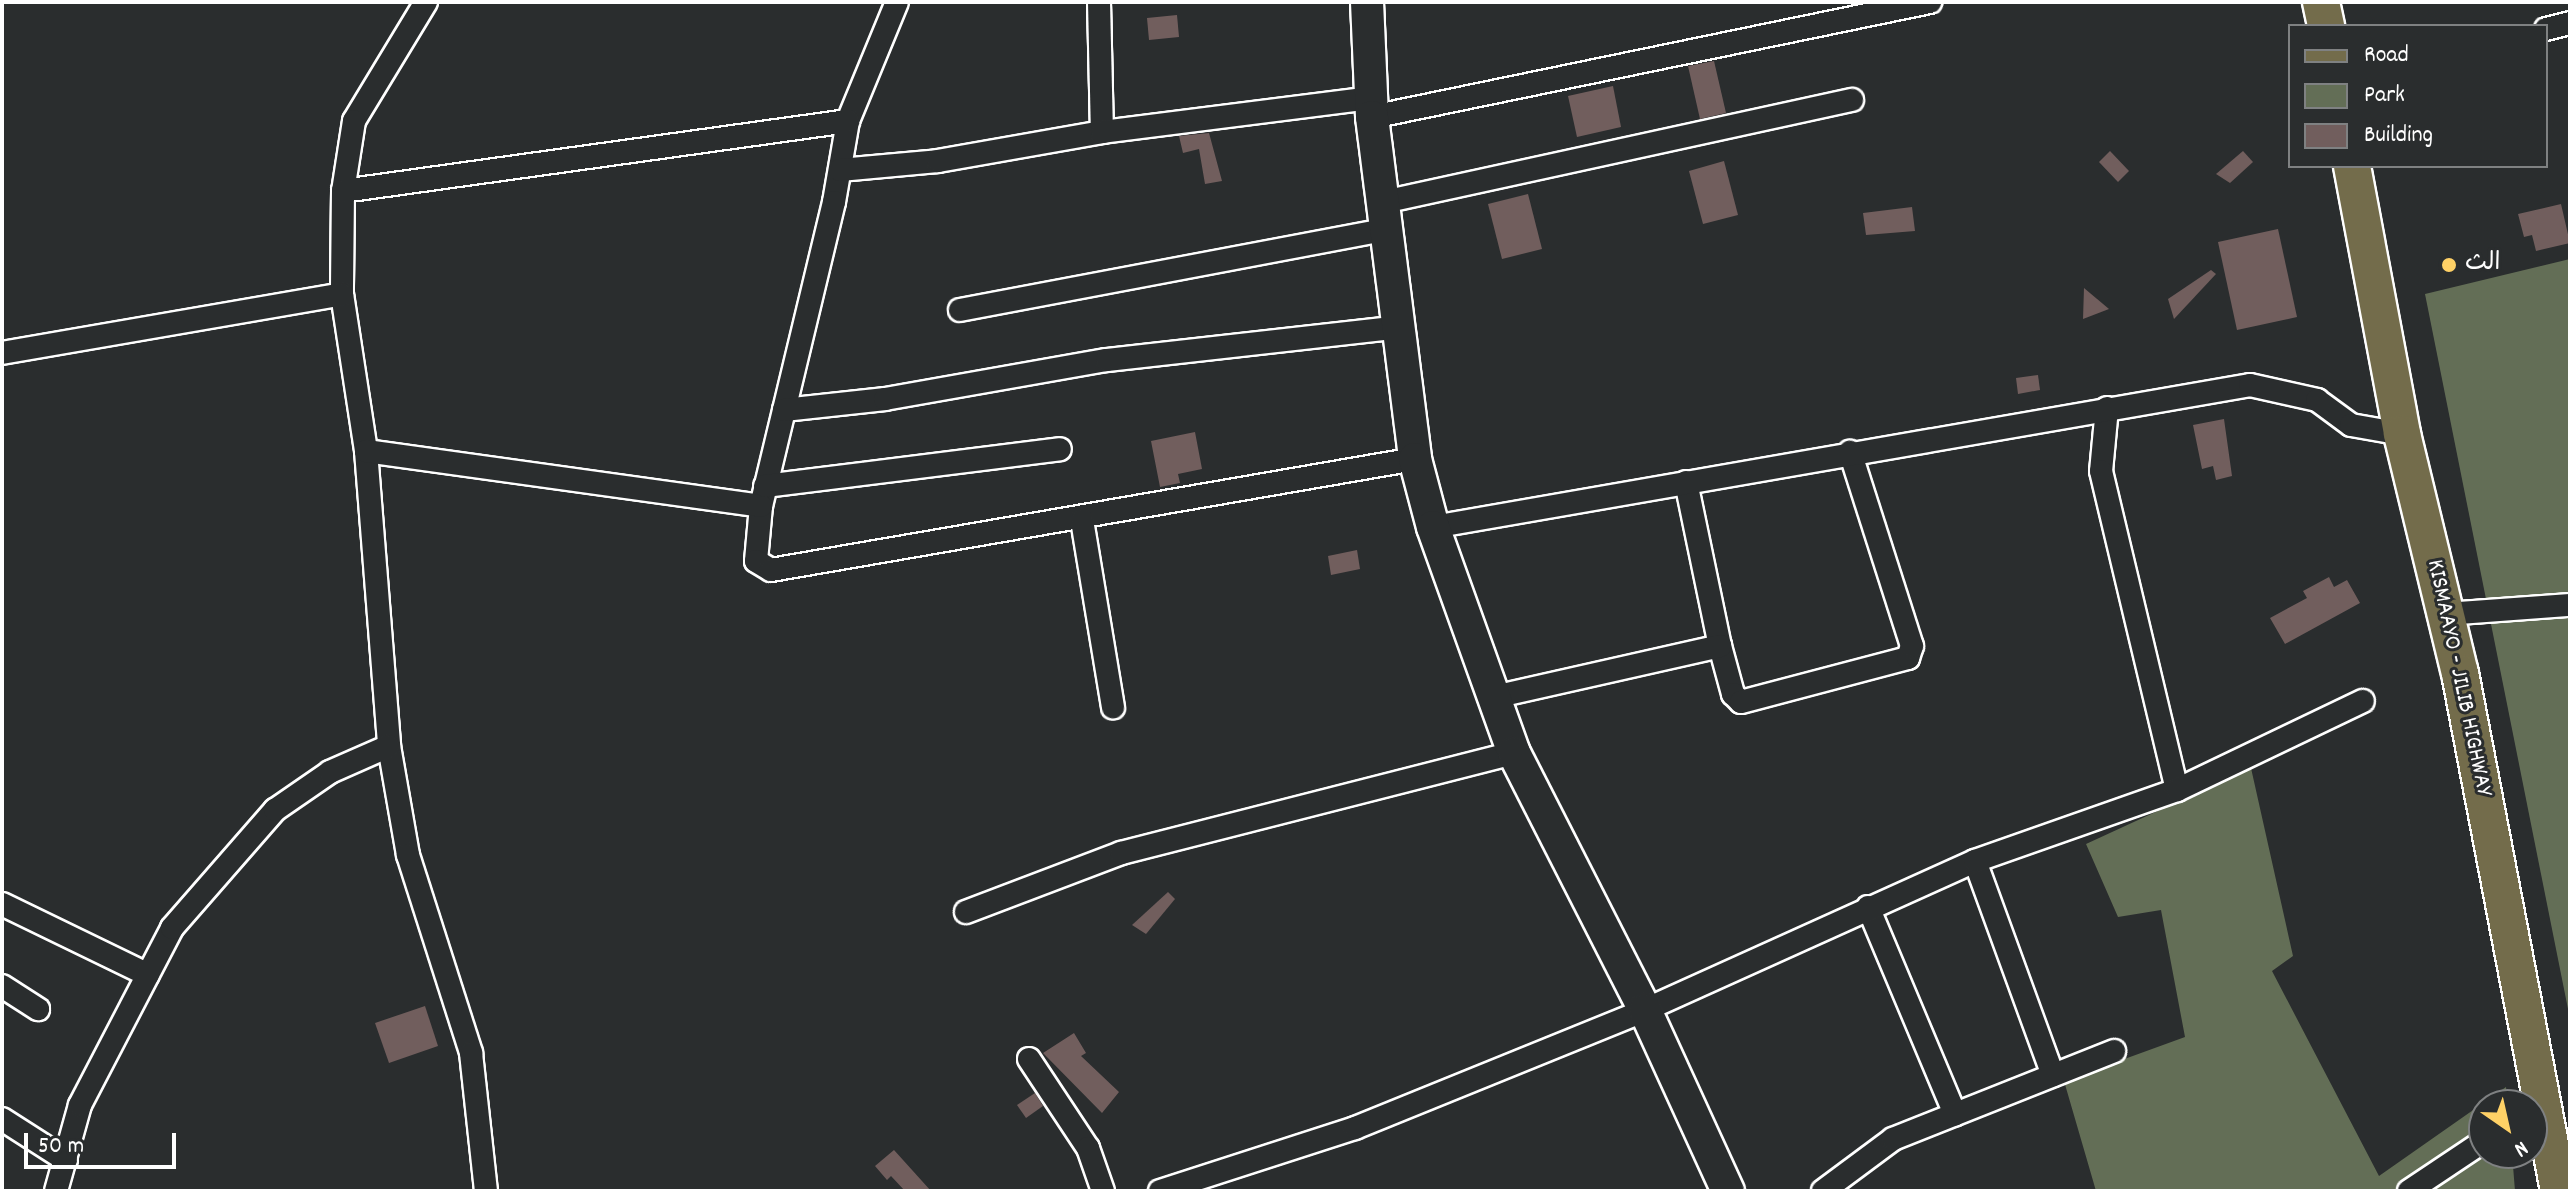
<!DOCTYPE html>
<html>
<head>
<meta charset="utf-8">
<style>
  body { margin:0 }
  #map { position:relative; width:2572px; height:1193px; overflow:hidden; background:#2a2d2e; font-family:Dekko,"Playpen Sans Arabic",sans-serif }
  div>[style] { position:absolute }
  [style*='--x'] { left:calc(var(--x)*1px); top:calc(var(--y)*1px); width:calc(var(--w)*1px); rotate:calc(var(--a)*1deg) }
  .green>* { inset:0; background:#636e56 }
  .building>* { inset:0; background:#715e5d }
  .roads { filter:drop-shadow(2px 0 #fff) drop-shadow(-2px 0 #fff) drop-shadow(0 2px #fff) drop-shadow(0 -2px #fff) }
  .street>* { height:22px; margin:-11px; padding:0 11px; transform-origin:11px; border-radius:11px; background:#2a2d2e }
  .secondary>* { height:32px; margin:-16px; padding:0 16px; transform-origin:16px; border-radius:16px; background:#2a2d2e }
  .primary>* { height:36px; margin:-18px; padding:0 18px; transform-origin:18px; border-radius:18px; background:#736c4b }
  .dots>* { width:22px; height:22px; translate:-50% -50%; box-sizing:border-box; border:4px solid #2a2d2e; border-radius:50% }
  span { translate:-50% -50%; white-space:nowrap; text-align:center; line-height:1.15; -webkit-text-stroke:6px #2a2d2e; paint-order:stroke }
  .poi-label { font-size:24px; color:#fff }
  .left { translate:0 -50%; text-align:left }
  .street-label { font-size:24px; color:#fff }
  .frame { position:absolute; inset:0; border:4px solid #fff; pointer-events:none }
  .legend { position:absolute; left:2288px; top:24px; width:260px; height:144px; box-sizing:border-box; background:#2a2d2e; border:2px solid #7f8182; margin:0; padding:10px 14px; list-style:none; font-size:24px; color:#fff }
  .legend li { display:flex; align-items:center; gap:16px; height:40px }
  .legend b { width:40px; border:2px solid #7f8182 }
  .north { position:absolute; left:2468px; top:1089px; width:80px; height:80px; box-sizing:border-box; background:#2a2d2e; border:2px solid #7f8182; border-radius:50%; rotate:146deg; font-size:22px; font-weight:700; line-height:32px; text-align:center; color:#fff }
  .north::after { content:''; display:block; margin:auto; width:28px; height:36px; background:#ffd166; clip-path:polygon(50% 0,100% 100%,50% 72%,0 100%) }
  .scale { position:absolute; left:24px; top:1133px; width:152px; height:36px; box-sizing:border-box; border:4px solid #fff; border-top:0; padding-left:10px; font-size:24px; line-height:28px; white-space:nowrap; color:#fff; -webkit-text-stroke:6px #2a2d2e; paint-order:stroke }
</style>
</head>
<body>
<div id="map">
  <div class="green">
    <i style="clip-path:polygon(2570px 259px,2570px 1019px,2425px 294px)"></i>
    <i style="clip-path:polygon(2251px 768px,2293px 956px,2272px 971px,2379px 1176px,2506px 1087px,2508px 1105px,2484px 1105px,2484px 1153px,2512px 1153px,2515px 1191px,2096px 1191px,2064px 1081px,2185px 1037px,2161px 910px,2118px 917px,2086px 844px)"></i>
  </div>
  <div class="building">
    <i style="clip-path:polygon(1177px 15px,1179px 37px,1149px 40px,1147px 18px)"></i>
    <i style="clip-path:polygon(1714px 61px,1726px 113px,1700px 119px,1688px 66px)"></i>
    <i style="clip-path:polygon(1613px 86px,1621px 127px,1577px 137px,1568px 96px)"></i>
    <i style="clip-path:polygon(1209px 133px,1222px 181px,1205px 184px,1199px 149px,1183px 153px,1179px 136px)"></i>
    <i style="clip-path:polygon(2110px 151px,2129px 171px,2118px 182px,2099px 162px)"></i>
    <i style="clip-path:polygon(2243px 151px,2253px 162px,2230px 183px,2216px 174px)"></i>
    <i style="clip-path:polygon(1724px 161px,1738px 215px,1703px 224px,1689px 171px)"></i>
    <i style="clip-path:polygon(1528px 194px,1542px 249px,1502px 259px,1488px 204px)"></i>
    <i style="clip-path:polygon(2561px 204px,2570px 243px,2536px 251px,2532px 235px,2524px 237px,2518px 214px)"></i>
    <i style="clip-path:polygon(1912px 207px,1915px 231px,1866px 235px,1863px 213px)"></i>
    <i style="clip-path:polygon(2278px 229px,2297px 317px,2237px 330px,2218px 242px)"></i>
    <i style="clip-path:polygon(2211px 270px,2216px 274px,2174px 319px,2168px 299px)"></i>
    <i style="clip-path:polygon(2084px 288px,2109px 309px,2083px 319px)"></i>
    <i style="clip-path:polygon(2038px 375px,2040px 390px,2018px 394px,2016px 378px)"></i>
    <i style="clip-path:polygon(2224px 419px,2232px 476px,2216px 480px,2213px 466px,2202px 469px,2193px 425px)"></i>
    <i style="clip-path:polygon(1195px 432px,1202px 469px,1178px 474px,1180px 483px,1160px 487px,1151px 441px)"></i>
    <i style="clip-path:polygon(1357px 550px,1360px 569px,1331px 575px,1328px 556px)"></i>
    <i style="clip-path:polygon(2329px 577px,2334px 587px,2347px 580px,2360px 603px,2285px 644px,2270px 618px,2307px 598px,2303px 591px)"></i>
    <i style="clip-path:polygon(1168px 892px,1175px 899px,1146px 934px,1132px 925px)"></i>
    <i style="clip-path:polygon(425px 1006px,438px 1046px,389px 1063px,375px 1023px)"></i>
    <i style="clip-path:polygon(1074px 1033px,1086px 1053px,1081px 1056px,1119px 1092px,1102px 1113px,1043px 1053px)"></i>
    <i style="clip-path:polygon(1035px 1093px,1043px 1106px,1026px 1118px,1017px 1105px)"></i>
    <i style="clip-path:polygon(894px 1150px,931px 1191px,905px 1191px,891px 1176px,887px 1180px,875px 1166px)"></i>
  </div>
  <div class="roads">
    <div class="street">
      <i style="--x:426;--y:2;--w:139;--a:121.2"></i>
      <i style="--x:354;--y:121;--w:71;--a:98.9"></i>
      <i style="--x:343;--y:191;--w:103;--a:90.6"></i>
      <i style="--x:342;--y:294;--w:159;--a:81.3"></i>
      <i style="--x:366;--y:451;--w:296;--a:85.5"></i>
      <i style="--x:389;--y:746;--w:111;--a:80.1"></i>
      <i style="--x:408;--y:855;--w:208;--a:72.3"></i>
      <i style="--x:471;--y:1053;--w:139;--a:83.8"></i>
      <i style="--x:897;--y:2;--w:129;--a:112.4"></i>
      <i style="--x:848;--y:121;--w:82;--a:99.8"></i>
      <i style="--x:834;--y:202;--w:313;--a:103.5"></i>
      <i style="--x:761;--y:506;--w:55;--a:95.2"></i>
      <i style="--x:756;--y:561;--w:17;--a:31"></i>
      <i style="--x:771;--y:570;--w:653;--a:-9.78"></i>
      <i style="--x:1099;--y:2;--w:130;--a:88.7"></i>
      <i style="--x:2546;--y:29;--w:25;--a:-14"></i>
      <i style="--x:1372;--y:117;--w:570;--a:-11.65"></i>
      <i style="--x:840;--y:170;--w:98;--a:-5.2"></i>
      <i style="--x:938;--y:161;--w:167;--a:-10"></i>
      <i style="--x:1102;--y:132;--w:271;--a:-7.2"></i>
      <i style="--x:343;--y:191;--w:510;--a:-7.89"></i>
      <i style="--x:1384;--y:202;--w:479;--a:-12.3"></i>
      <i style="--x:960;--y:310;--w:435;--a:-10.7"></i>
      <i style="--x:2;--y:353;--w:345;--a:-9.8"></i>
      <i style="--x:2107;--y:408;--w:63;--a:95.4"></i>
      <i style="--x:2101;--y:471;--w:328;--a:76.6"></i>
      <i style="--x:784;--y:410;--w:102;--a:-6.2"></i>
      <i style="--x:885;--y:399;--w:225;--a:-10"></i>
      <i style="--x:1107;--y:360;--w:296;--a:-6.4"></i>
      <i style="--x:366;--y:451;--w:399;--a:7.9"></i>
      <i style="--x:1686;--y:482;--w:167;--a:78.3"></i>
      <i style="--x:1720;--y:646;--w:50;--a:74.8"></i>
      <i style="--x:1733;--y:694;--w:11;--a:45"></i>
      <i style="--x:1741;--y:702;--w:173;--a:-14.8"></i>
      <i style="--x:1908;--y:658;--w:13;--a:-72"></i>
      <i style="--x:1912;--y:646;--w:204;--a:-107.7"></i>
      <i style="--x:765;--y:486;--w:297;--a:-7.1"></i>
      <i style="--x:1082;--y:520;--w:190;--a:80.6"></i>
      <i style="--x:1433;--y:527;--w:829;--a:-9.86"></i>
      <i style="--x:2250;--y:385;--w:69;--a:12.6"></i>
      <i style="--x:2317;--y:400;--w:42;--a:36.3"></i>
      <i style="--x:2351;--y:425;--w:52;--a:10"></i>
      <i style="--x:2446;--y:614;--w:124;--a:-4.2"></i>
      <i style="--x:1494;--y:697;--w:232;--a:-12.7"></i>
      <i style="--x:1975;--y:861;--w:228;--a:70"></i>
      <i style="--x:2;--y:904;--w:162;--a:25.9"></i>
      <i style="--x:1868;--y:907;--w:225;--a:67.2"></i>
      <i style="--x:966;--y:912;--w:166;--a:-20.8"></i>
      <i style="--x:1121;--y:853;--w:406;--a:-14.3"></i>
      <i style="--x:2;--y:986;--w:43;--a:32.6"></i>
      <i style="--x:1029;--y:1059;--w:107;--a:56.5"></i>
      <i style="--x:1088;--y:1148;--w:46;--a:70.8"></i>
      <i style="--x:2;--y:1119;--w:76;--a:32.6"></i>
      <i style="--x:56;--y:1191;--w:89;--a:-74.4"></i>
      <i style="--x:80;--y:1105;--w:199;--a:-62.5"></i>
      <i style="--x:172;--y:928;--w:157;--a:-48.9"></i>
      <i style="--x:275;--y:810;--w:67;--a:-34.6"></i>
      <i style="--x:330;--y:772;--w:64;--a:-23.8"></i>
      <i style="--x:1160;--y:1191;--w:205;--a:-17.9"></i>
      <i style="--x:1355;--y:1128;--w:313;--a:-22.1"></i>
      <i style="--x:1645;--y:1010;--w:362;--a:-24.3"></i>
      <i style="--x:1975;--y:861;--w:214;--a:-19.4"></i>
      <i style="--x:2177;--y:790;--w:206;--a:-25.6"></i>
      <i style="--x:1823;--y:1191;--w:87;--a:-36.6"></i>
      <i style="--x:1893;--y:1139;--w:238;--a:-21.7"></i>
      <i style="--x:2409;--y:1191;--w:90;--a:-33.7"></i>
    </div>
    <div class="secondary">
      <i style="--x:1367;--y:2;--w:115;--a:87.5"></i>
      <i style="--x:1372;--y:117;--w:345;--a:82.8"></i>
      <i style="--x:1415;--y:459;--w:70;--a:75.2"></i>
      <i style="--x:1433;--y:527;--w:240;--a:70.3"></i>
      <i style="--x:1514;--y:753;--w:288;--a:63"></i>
      <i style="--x:1645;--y:1010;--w:199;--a:65.4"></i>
    </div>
    <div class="primary">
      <i style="--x:2321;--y:2;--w:25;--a:78"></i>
      <i style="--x:2352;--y:166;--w:273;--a:79.4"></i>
      <i style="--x:2402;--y:434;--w:246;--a:76.4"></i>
      <i style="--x:2460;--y:673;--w:527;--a:79.18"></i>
    </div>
  </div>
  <div class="dots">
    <i style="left:2449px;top:265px;background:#ffd166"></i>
  </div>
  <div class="poi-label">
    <span class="left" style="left:2465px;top:265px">الث</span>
  </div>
  <div class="street-label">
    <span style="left:2458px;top:678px;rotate:78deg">KISMAAYO - JILIB HIGHWAY</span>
  </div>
  <div class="frame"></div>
  <ul class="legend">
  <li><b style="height:10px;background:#736c4b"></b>Road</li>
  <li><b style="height:22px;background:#636e56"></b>Park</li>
  <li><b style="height:22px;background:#715e5d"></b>Building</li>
  </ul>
  <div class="north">N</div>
  <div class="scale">50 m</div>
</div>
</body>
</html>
